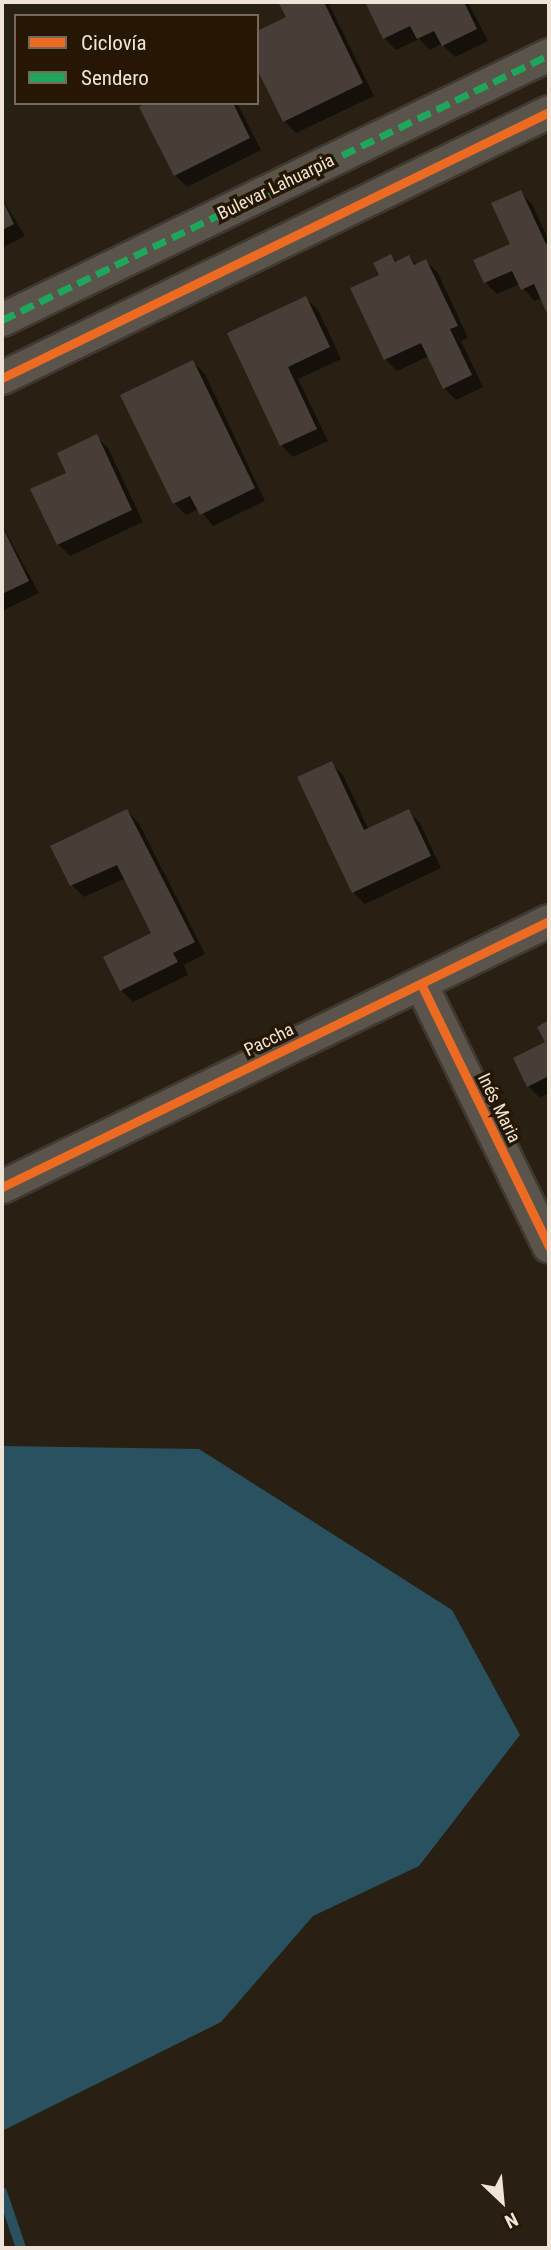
<!DOCTYPE html>
<html>
<head>
<meta charset="utf-8">
<style>
  body { margin:0 }
  #map { position:relative; width:551px; height:2250px; overflow:hidden; background:#282013; font-family:"Roboto Condensed",sans-serif }
  div>[style] { position:absolute }
  [style*='--x'] { left:calc(var(--x)*1px); top:calc(var(--y)*1px); width:calc(var(--w)*1px); rotate:calc(var(--a)*1deg) }
  .water>* { inset:0; background:#2a515f }
  .shadow>* { inset:0; background:#0007 }
  .stream>* { height:10px; margin:-5px; padding:0 5px; transform-origin:5px; border-radius:5px; background:#2a515f }
  .building>* { inset:0; background:#483e38 }
  .roads { filter:drop-shadow(2px 0 #413931) drop-shadow(-2px 0 #413931) drop-shadow(0 2px #413931) drop-shadow(0 -2px #413931) }
  .minor>* { height:32px; margin:-16px; padding:0 16px; transform-origin:16px; border-radius:16px; background:#5b544a }
  .quiet>* { height:7px; margin-top:-3.5px; transform-origin:0; background:repeating-linear-gradient(90deg,#20a55d 0 14px,transparent 0 21px) }
  .cycleway>* { height:9px; margin:-4.5px; padding:0 4.5px; transform-origin:4.5px; border-radius:4.5px; background:#ed6a23 }
  span { translate:-50% -50%; white-space:nowrap; text-align:center; line-height:1.15; -webkit-text-stroke:7px #261703; paint-order:stroke }
  .street-label { font-size:18px; color:#efe4d7 }
  .frame { position:absolute; inset:0; border:4px solid #efe4d7; pointer-events:none }
  .legend { position:absolute; left:14px; top:14px; width:245px; height:91px; box-sizing:border-box; background:#261703; border:2px solid #766958; margin:0; padding:9px 12px; list-style:none; font-size:21px; color:#efe4d7 }
  .legend li { display:flex; align-items:center; gap:14px; height:35px }
  .legend b { width:35px; border:2px solid #766958 }
  .north { position:absolute; left:467px; top:2166px; width:70px; height:70px; -webkit-text-stroke:5px #261703; paint-order:stroke; rotate:154deg; font-size:19px; font-weight:700; line-height:28px; text-align:center; color:#efe4d7 }
  .north::after { content:''; display:block; margin:auto; width:24px; height:32px; background:#efe4d7; clip-path:polygon(50% 0,100% 100%,50% 72%,0 100%) }
</style>
</head>
<body>
<div id="map">
  <div class="water">
    <i style="clip-path:polygon(2px 1446px,199px 1449px,452px 1610px,520px 1735px,419px 1866px,313px 1916px,221px 2022px,2px 2131px)"></i>
  </div>
  <div class="shadow">
    <i style="clip-path:polygon(280px 2px,328px 2px,374px 96px,296px 133px,284px 121px,257px 65px,288px 18px)"></i>
    <i style="clip-path:polygon(367px 2px,468px 2px,488px 41px,455px 57px,442px 44px,430px 50px,419px 39px,396px 50px,384px 38px)"></i>
    <i style="clip-path:polygon(150px 103px,237px 103px,261px 150px,187px 187px,175px 175px)"></i>
    <i style="clip-path:polygon(520px 192px,532px 204px,549px 241px,549px 314px,542px 298px,534px 301px,520px 284px,497px 294px,485px 282px,513px 245px)"></i>
    <i style="clip-path:polygon(2px 198px,25px 236px,2px 248px)"></i>
    <i style="clip-path:polygon(391px 256px,397px 262px,409px 257px,417px 265px,426px 261px,438px 273px,468px 338px,461px 341px,483px 387px,456px 400px,444px 388px,429px 356px,397px 371px,385px 359px,381px 276px)"></i>
    <i style="clip-path:polygon(306px 298px,318px 310px,341px 359px,298px 379px,328px 441px,293px 457px,281px 445px,229px 334px)"></i>
    <i style="clip-path:polygon(193px 362px,205px 374px,265px 501px,213px 526px,199px 509px,186px 515px,174px 503px)"></i>
    <i style="clip-path:polygon(96px 436px,108px 448px,143px 522px,70px 556px,58px 544px,68px 474px)"></i>
    <i style="clip-path:polygon(2px 525px,39px 593px,2px 611px)"></i>
    <i style="clip-path:polygon(331px 763px,343px 775px,369px 830px,408px 811px,420px 823px,441px 868px,365px 904px,353px 892px)"></i>
    <i style="clip-path:polygon(127px 811px,139px 823px,205px 954px,184px 965px,188px 975px,133px 1002px,121px 990px,154px 933px,126px 878px,84px 897px,72px 885px)"></i>
    <i style="clip-path:polygon(549px 1022px,549px 1093px,540px 1098px,528px 1086px,547px 1043px,539px 1028px)"></i>
  </div>
  <div class="stream">
    <i style="--x:2;--y:2192;--w:59;--a:71.3"></i>
  </div>
  <div class="building">
    <i style="clip-path:polygon(278px 2px,324px 2px,363px 83px,283px 122px,257px 69px,257px 31px,286px 17px)"></i>
    <i style="clip-path:polygon(365px 2px,464px 2px,477px 29px,442px 46px,434px 31px,417px 39px,410px 26px,383px 39px)"></i>
    <i style="clip-path:polygon(146px 103px,233px 103px,250px 138px,174px 176px,139px 107px)"></i>
    <i style="clip-path:polygon(521px 190px,546px 244px,549px 243px,549px 318px,534px 284px,521px 290px,512px 271px,484px 283px,473px 260px,510px 244px,491px 203px)"></i>
    <i style="clip-path:polygon(2px 199px,14px 224px,2px 230px)"></i>
    <i style="clip-path:polygon(391px 254px,395px 262px,409px 255px,414px 265px,426px 259px,458px 326px,450px 329px,472px 375px,443px 389px,421px 343px,384px 360px,350px 288px,379px 275px,373px 263px)"></i>
    <i style="clip-path:polygon(306px 296px,330px 347px,288px 367px,317px 429px,280px 446px,227px 333px)"></i>
    <i style="clip-path:polygon(193px 360px,255px 488px,200px 515px,190px 496px,173px 504px,120px 395px)"></i>
    <i style="clip-path:polygon(97px 434px,132px 510px,57px 545px,30px 489px,66px 473px,57px 453px)"></i>
    <i style="clip-path:polygon(2px 526px,29px 581px,2px 594px)"></i>
    <i style="clip-path:polygon(332px 761px,364px 830px,409px 809px,431px 856px,352px 893px,297px 777px)"></i>
    <i style="clip-path:polygon(127px 809px,195px 942px,173px 953px,178px 962px,120px 991px,103px 957px,151px 933px,117px 865px,70px 886px,50px 846px)"></i>
    <i style="clip-path:polygon(549px 1020px,549px 1076px,527px 1087px,513px 1058px,545px 1042px,537px 1027px)"></i>
  </div>
  <div class="roads">
    <div class="minor">
      <i style="--x:2;--y:320;--w:608;--a:-25.85"></i>
      <i style="--x:2;--y:378;--w:608;--a:-25.93"></i>
      <i style="--x:421;--y:984;--w:292;--a:64"></i>
      <i style="--x:2;--y:1187;--w:608;--a:-25.93"></i>
    </div>
  </div>
  <div class="quiet">
    <i style="--x:2;--y:320;--w:608;--a:-25.85"></i>
  </div>
  <div class="cycleway">
    <i style="--x:2;--y:378;--w:608;--a:-25.93"></i>
    <i style="--x:421;--y:984;--w:292;--a:64"></i>
    <i style="--x:2;--y:1187;--w:608;--a:-25.93"></i>
  </div>
  <div class="street-label">
    <span style="left:276px;top:187px;rotate:-26deg">Bulevar Lahuarpia</span>
    <span style="left:269px;top:1040px;rotate:-26deg">Paccha</span>
    <span style="left:499px;top:1108px;rotate:64deg">Inés Maria</span>
  </div>
  <div class="frame"></div>
  <ul class="legend">
  <li><b style="height:9px;background:#ed6a23"></b>Ciclovía</li>
  <li><b style="height:9px;background:#20a55d"></b>Sendero</li>
  </ul>
  <div class="north">N</div>
</div>
</body>
</html>
